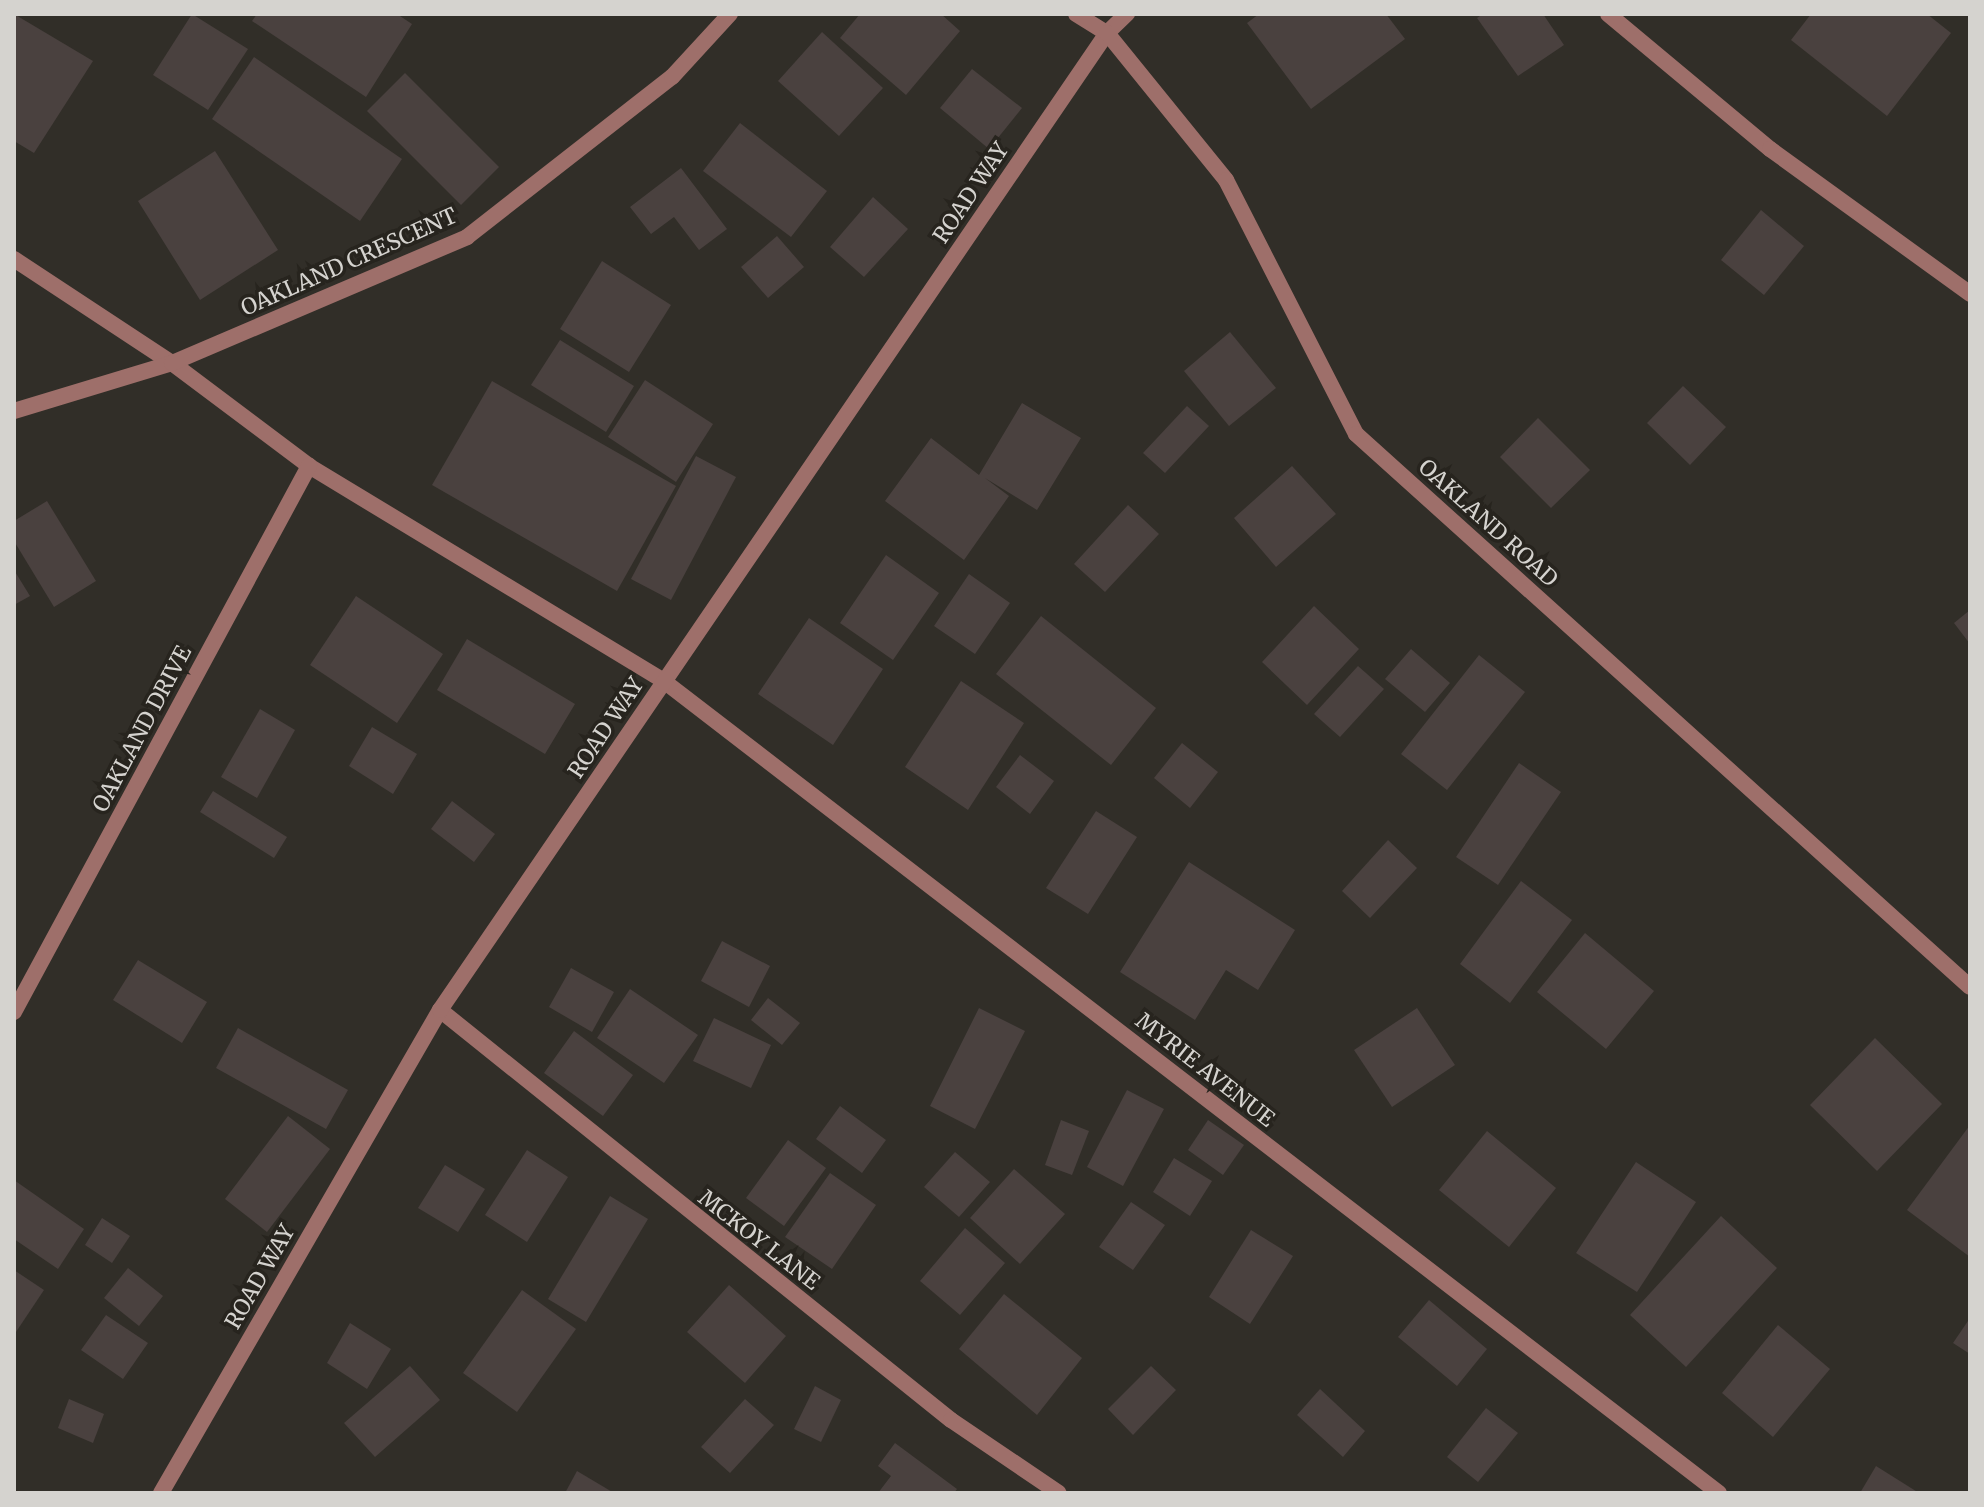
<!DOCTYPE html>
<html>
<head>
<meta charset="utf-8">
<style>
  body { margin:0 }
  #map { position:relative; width:1984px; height:1507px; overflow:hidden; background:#312e28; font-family:Merriweather,serif }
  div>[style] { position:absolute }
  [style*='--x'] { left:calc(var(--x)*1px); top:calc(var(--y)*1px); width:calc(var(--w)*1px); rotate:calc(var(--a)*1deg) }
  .building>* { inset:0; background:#4a413f }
  .service>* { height:16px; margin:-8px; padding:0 8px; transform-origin:8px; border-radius:8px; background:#9e6f6a }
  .minor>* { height:16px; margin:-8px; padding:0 8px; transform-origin:8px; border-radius:8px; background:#9e6f6a }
  .tertiary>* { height:16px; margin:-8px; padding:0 8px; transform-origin:8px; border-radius:8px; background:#9e6f6a }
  span { translate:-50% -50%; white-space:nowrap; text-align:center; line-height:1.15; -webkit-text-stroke:7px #27241e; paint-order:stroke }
  .street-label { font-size:22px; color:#d5d3cf }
  .frame { position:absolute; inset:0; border:16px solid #d5d3cf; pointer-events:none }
</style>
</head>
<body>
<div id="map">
  <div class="building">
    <i style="clip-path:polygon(14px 14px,93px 61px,34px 153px,14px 141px)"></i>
    <i style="clip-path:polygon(192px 14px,248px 49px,208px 110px,153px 75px)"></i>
    <i style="clip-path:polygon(257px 14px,397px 14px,412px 24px,366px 97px,252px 21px)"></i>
    <i style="clip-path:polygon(860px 14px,941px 14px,960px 31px,906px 95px,840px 38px)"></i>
    <i style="clip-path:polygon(1259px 14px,1386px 14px,1405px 39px,1311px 109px,1247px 23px)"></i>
    <i style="clip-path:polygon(1483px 14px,1543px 14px,1564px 45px,1518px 76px,1477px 18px)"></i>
    <i style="clip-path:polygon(1811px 14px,1927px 14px,1951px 33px,1887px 116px,1791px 40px)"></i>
    <i style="clip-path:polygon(822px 32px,883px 88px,839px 136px,778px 81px)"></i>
    <i style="clip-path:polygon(254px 57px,402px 159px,360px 221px,212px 119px)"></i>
    <i style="clip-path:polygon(972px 69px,1022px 108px,989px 149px,940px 108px)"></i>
    <i style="clip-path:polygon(405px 73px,499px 167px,461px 205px,367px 111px)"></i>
    <i style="clip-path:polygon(740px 123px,827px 191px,791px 237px,703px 171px)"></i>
    <i style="clip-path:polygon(215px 151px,278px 250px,200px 300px,138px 201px)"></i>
    <i style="clip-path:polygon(681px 168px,727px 229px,699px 250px,674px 217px,651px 234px,630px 207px)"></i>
    <i style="clip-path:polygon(873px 197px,908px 229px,864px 277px,830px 247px)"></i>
    <i style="clip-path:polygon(1761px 210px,1804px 246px,1764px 295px,1721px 260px)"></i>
    <i style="clip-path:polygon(777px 236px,804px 267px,768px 298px,741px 267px)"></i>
    <i style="clip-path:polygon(602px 261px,671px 305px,629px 372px,560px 329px)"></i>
    <i style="clip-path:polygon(1230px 332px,1276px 388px,1229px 426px,1184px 371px)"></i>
    <i style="clip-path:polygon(560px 340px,634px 386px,606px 432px,531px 385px)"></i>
    <i style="clip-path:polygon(645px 380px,713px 424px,676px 482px,608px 437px)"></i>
    <i style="clip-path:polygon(492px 381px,676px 486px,617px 591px,432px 485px)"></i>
    <i style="clip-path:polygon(1683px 386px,1726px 427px,1690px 465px,1647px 423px)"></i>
    <i style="clip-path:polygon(1022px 403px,1081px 438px,1037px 510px,985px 478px,1009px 496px,964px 560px,885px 501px,931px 438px,979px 475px)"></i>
    <i style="clip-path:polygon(1187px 406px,1209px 426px,1165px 473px,1143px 453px)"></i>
    <i style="clip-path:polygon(1538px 418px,1590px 470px,1551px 508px,1500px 457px)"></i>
    <i style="clip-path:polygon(696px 456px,736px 477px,671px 600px,631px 579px)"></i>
    <i style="clip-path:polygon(1292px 466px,1336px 514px,1276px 567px,1234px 518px)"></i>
    <i style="clip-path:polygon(47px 501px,96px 581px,54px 607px,14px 541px,14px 521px)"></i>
    <i style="clip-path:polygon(1128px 505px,1159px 534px,1105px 592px,1074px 564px)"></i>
    <i style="clip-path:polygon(886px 555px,939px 593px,893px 660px,840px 623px)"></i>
    <i style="clip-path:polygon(14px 570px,30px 596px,14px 605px)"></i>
    <i style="clip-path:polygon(969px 574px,1010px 603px,975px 654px,934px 626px)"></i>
    <i style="clip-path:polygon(356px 596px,443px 654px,397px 723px,310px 665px)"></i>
    <i style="clip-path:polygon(1314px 606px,1359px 649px,1307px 705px,1262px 662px)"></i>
    <i style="clip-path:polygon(1970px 610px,1970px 644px,1954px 623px)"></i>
    <i style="clip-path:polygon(1041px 616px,1156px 708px,1111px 765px,996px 674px)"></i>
    <i style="clip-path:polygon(809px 618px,883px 669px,833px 745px,758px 694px)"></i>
    <i style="clip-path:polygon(467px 639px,575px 704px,545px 754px,437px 690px)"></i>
    <i style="clip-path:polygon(1411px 649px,1450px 683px,1425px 712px,1385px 679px)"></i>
    <i style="clip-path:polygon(1479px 655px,1525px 692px,1447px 790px,1401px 754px)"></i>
    <i style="clip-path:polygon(1358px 666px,1384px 689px,1340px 737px,1314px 714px)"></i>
    <i style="clip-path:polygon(961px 681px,1024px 723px,968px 810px,905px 767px)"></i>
    <i style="clip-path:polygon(260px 709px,295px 730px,257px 798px,221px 777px)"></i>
    <i style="clip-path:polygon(372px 727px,417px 754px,393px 794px,349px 766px)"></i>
    <i style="clip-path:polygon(1182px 743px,1218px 772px,1190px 808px,1154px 778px)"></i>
    <i style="clip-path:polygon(1020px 755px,1054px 781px,1030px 814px,996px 787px)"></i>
    <i style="clip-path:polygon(1519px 763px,1561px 792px,1498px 885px,1456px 857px)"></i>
    <i style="clip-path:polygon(213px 791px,287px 837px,274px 858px,200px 812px)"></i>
    <i style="clip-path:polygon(452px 801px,495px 834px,474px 862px,431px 829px)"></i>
    <i style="clip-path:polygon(1096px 811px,1137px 837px,1088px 914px,1046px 888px)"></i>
    <i style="clip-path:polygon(1388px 840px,1417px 868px,1370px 918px,1342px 891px)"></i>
    <i style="clip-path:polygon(1189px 862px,1295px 930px,1258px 990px,1226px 970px,1195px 1020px,1120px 972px)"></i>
    <i style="clip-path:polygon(1521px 881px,1572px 920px,1510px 1003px,1460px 964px)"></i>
    <i style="clip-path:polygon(1585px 933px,1654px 991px,1606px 1049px,1537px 992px)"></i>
    <i style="clip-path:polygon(722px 941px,770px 966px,749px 1007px,701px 981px)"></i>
    <i style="clip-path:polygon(138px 960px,207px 1002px,182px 1043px,113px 1000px)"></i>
    <i style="clip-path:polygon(571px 968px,614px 992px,592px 1032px,549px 1007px)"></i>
    <i style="clip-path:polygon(630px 989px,698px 1035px,664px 1083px,597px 1038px)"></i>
    <i style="clip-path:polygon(768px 998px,800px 1023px,782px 1045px,751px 1020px)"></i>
    <i style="clip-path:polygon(979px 1008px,1025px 1031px,975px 1129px,930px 1106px)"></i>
    <i style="clip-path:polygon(1417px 1008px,1455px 1065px,1392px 1107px,1354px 1050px)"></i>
    <i style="clip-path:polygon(714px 1018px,771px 1045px,751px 1088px,693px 1061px)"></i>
    <i style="clip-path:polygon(238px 1028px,348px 1090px,326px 1129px,216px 1068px)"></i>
    <i style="clip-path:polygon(574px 1031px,633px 1075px,603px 1116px,544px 1073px)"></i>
    <i style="clip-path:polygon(1875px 1038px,1942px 1104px,1877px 1171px,1810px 1105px)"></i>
    <i style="clip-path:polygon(1127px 1090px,1164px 1109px,1123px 1186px,1087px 1167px)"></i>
    <i style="clip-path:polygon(840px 1106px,886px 1140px,862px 1173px,816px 1139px)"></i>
    <i style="clip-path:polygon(288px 1116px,330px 1149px,267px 1232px,225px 1199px)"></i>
    <i style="clip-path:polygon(1061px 1120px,1089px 1131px,1072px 1175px,1045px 1165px)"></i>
    <i style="clip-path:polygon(1208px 1120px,1244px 1145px,1223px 1175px,1188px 1150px)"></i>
    <i style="clip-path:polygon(1970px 1125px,1970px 1257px,1907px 1210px)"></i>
    <i style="clip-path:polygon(1487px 1131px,1556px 1188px,1509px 1247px,1439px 1190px)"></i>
    <i style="clip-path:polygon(788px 1140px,826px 1168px,784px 1226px,746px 1198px)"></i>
    <i style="clip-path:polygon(527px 1150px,568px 1177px,527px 1242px,485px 1215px)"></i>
    <i style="clip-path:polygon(955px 1152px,990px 1182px,959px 1217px,924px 1187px)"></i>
    <i style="clip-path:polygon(1174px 1158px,1212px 1181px,1190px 1216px,1153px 1192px)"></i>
    <i style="clip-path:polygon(1636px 1162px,1696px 1202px,1637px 1292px,1576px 1253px)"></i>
    <i style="clip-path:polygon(445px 1165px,485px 1189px,458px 1232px,418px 1208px)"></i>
    <i style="clip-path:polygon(1014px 1169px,1065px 1214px,1020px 1264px,970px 1218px)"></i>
    <i style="clip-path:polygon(830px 1173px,876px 1205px,832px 1269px,785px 1237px)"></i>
    <i style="clip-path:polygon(14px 1180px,84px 1229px,58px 1269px,14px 1239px)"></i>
    <i style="clip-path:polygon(610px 1196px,648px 1219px,586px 1322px,548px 1299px)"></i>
    <i style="clip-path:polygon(1131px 1202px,1165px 1225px,1133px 1270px,1099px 1247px)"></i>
    <i style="clip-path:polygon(1721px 1216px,1777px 1268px,1686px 1367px,1630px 1315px)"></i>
    <i style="clip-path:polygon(102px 1218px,130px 1236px,112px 1263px,85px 1245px)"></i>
    <i style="clip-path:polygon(965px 1228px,1005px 1263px,960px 1315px,920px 1281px)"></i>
    <i style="clip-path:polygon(1251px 1230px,1293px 1256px,1250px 1324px,1209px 1297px)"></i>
    <i style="clip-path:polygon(128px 1268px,163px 1296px,139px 1326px,104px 1298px)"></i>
    <i style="clip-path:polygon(14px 1270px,44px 1290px,14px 1335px)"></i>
    <i style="clip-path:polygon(729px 1285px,786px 1336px,745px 1383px,687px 1332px)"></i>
    <i style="clip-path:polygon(522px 1290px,576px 1329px,517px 1412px,463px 1373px)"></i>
    <i style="clip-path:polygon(1004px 1294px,1082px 1358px,1037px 1415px,959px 1349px)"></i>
    <i style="clip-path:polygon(1429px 1300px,1487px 1349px,1457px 1386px,1398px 1337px)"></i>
    <i style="clip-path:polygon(106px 1315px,148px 1343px,123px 1379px,81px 1350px)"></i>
    <i style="clip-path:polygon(1970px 1318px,1970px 1354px,1953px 1343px)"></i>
    <i style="clip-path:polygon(350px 1323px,391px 1349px,367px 1389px,327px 1363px)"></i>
    <i style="clip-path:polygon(1778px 1325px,1830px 1369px,1773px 1437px,1722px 1393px)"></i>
    <i style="clip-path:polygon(410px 1366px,440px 1400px,375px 1457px,344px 1423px)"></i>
    <i style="clip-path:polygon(1151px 1366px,1176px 1390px,1133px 1435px,1108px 1409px)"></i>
    <i style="clip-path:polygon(815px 1386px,841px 1400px,821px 1442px,794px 1429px)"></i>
    <i style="clip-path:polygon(1320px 1389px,1365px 1431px,1343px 1457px,1297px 1415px)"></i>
    <i style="clip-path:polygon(69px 1399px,104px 1414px,93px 1443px,58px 1428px)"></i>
    <i style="clip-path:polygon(745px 1399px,774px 1425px,730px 1473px,701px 1447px)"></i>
    <i style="clip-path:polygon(1486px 1408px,1518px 1433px,1478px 1482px,1447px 1457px)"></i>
    <i style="clip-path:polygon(895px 1443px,957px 1489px,954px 1493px,878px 1493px,891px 1476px,878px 1466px)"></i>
    <i style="clip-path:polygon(1876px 1466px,1919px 1493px,1860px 1493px)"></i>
    <i style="clip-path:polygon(577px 1471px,614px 1493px,565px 1493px)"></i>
  </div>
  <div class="service">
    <i style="--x:1608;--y:14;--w:211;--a:39.8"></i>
    <i style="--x:1770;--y:149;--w:247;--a:35.9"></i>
  </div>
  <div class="minor">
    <i style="--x:14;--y:259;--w:189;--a:33.4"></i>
    <i style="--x:172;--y:363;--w:171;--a:36.9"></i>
    <i style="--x:309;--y:466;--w:416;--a:31.2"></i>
    <i style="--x:665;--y:682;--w:1330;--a:37.58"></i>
    <i style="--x:14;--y:411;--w:165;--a:-16.9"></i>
    <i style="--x:172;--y:363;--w:321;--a:-23.1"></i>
    <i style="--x:467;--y:237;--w:260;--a:-38"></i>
    <i style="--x:672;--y:77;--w:86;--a:-47.4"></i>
    <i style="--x:440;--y:1010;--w:655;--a:38.74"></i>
    <i style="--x:951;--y:1420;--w:130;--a:34.1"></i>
    <i style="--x:14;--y:1012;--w:621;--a:-61.62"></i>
    <i style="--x:161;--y:1493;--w:558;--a:-59.99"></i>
    <i style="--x:440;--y:1010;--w:1183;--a:-55.68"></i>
    <i style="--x:1107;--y:33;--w:28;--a:-44"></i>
  </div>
  <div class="tertiary">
    <i style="--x:1076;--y:14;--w:36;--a:32"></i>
    <i style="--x:1107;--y:33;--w:189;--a:51"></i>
    <i style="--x:1226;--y:180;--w:285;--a:62.9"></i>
    <i style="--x:1356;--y:434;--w:826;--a:42.01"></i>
  </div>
  <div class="street-label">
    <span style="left:971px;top:193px;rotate:-56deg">ROAD WAY</span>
    <span style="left:349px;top:262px;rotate:-24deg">OAKLAND CRESCENT</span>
    <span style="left:1488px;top:523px;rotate:42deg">OAKLAND ROAD</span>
    <span style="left:606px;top:728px;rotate:-56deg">ROAD WAY</span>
    <span style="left:142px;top:729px;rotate:-62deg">OAKLAND DRIVE</span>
    <span style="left:1205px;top:1070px;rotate:38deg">MYRIE AVENUE</span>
    <span style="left:759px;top:1240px;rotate:38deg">MCKOY LANE</span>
    <span style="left:260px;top:1277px;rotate:-60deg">ROAD WAY</span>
  </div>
  <div class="frame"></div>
</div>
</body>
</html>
